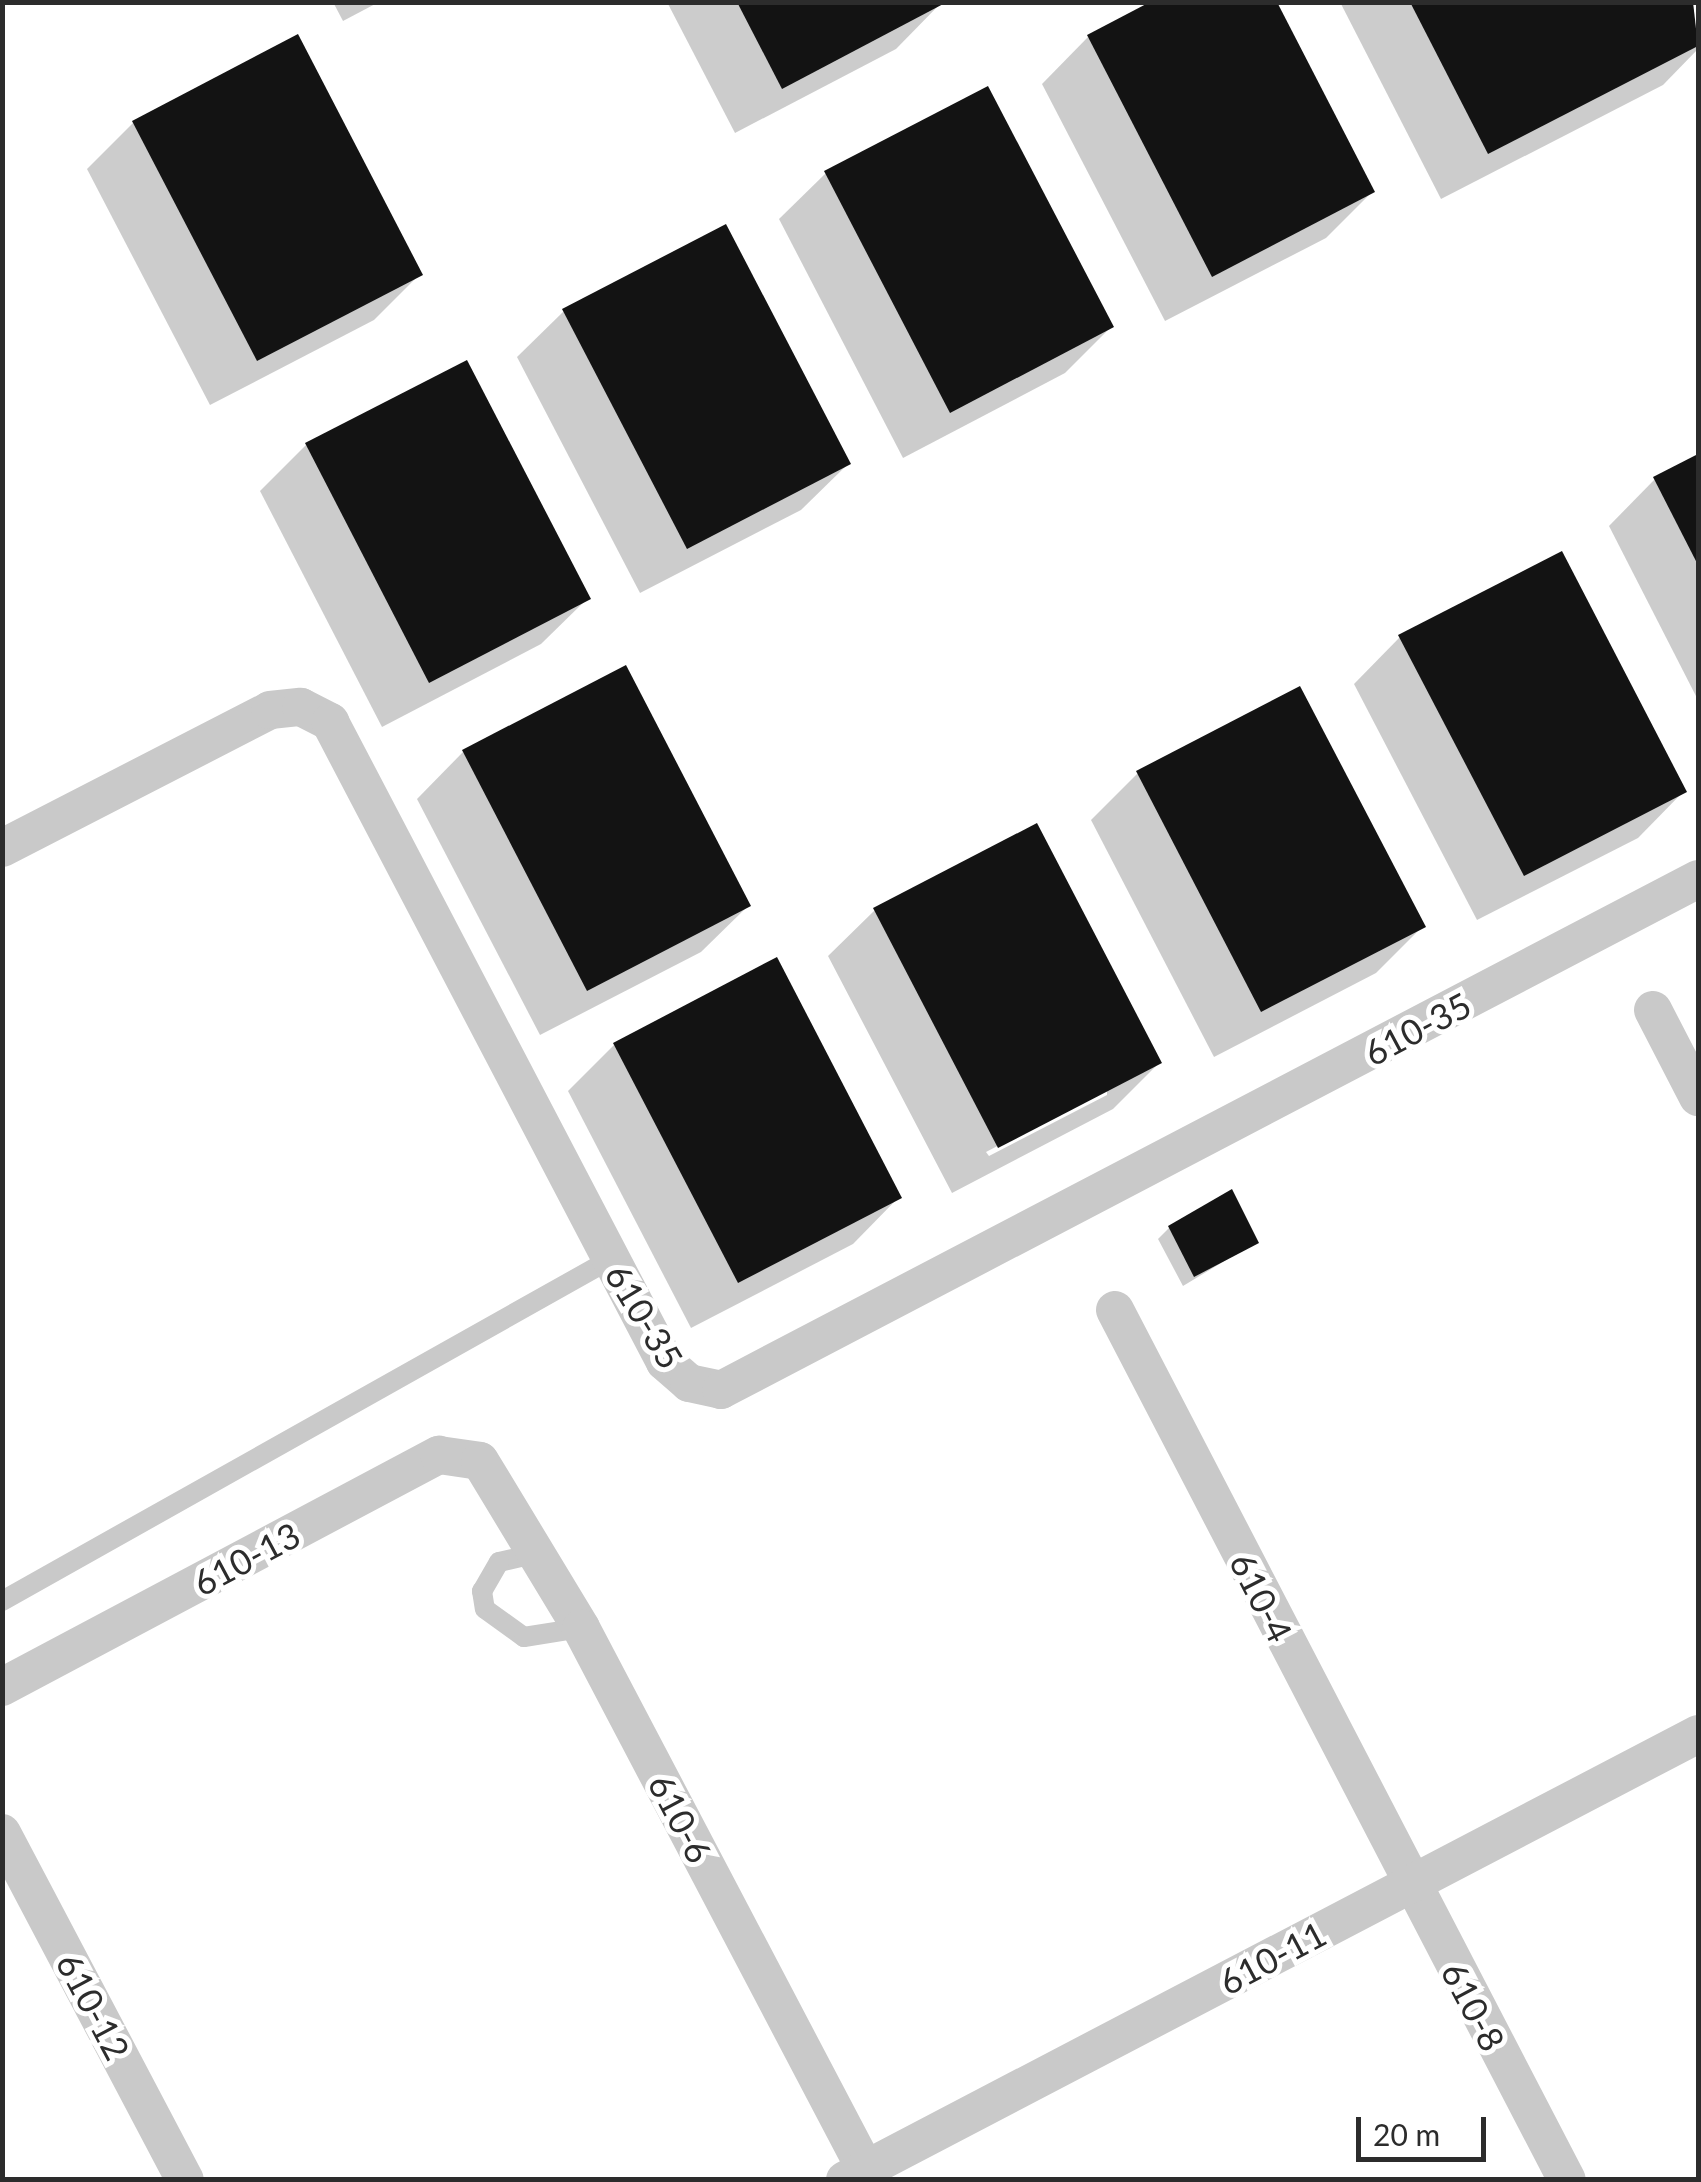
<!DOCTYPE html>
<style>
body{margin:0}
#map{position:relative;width:1701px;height:2182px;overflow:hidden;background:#fff;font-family:Lato,sans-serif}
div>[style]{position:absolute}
.shadow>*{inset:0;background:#0003}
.building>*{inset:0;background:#131313}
.service>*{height:20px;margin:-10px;padding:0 10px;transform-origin:10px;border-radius:10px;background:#c9c9c9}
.minor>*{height:38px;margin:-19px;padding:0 19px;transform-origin:19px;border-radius:19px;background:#c9c9c9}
span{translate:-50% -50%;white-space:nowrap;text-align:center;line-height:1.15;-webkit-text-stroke:10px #fff;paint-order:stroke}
.street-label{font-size:35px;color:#2c2c2c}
.frame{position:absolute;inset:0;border:5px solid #2c2c2c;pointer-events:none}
.scale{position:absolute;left:1356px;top:2117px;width:130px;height:45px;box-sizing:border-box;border:5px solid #2c2c2c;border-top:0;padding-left:12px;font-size:30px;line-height:35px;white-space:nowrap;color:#2c2c2c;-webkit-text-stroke:8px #fff;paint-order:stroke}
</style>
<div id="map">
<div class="shadow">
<i style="clip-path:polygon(333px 2px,379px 2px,343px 21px)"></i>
<i style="clip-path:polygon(667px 2px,942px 2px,896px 49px,735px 133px)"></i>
<i style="clip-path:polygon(1340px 2px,1690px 2px,1698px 49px,1663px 85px,1441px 199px)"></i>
<i style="clip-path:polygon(1088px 37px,1372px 192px,1326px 238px,1165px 321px,1042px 84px)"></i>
<i style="clip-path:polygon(133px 123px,420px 274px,374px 320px,210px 405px,87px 169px)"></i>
<i style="clip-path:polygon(826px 173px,1111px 327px,1065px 373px,903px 458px,779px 219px)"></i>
<i style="clip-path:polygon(564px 311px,848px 464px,801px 510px,640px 593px,517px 357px)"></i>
<i style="clip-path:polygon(306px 445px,588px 598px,541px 644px,382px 727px,260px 491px)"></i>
<i style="clip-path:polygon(1698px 457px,1698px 700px,1609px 526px,1655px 479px)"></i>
<i style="clip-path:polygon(1400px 637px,1684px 791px,1638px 838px,1477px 920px,1354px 684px)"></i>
<i style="clip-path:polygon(463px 752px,748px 906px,701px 952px,540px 1035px,417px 799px)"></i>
<i style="clip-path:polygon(1138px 773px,1423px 926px,1376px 973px,1214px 1057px,1091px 820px)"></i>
<i style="clip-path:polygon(evenodd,875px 910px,1159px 1063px,1113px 1109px,952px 1193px,828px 956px,875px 910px,1107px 1089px,1107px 1095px,989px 1156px,986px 1152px,1107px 1089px)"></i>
<i style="clip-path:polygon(614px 1045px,899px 1197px,853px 1244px,691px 1328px,568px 1091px)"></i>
<i style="clip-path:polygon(1169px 1228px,1256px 1242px,1183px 1286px,1158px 1239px)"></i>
</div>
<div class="building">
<i style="clip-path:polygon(737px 2px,947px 2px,782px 89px)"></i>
<i style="clip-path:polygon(1150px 2px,1277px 2px,1375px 192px,1212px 277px,1087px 35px)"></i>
<i style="clip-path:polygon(1410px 2px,1693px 2px,1698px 46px,1488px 154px)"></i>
<i style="clip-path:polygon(298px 34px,423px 275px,257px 361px,132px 121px)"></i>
<i style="clip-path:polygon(988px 86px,1114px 327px,950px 413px,824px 171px)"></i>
<i style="clip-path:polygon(726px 224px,851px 464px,687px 549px,562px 309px)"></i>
<i style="clip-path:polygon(467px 360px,591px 599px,429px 683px,305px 443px)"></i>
<i style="clip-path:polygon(1698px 454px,1698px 565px,1653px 477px)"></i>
<i style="clip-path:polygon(1562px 551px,1687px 792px,1524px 876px,1398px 635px)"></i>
<i style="clip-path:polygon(626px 665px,751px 906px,587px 991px,462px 750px)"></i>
<i style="clip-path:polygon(1300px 686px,1426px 927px,1261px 1012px,1136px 771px)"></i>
<i style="clip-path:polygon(1037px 823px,1162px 1063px,998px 1148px,873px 908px)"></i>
<i style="clip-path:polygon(777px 957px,902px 1198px,738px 1283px,613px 1043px)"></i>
<i style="clip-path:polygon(1232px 1189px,1259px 1243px,1194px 1277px,1168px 1226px)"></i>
</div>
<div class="service">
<i style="left:538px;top:1553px;width:40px;rotate:167deg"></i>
<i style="left:499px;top:1562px;width:34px;rotate:120deg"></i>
<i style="left:482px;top:1591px;width:18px;rotate:81deg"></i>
<i style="left:485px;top:1609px;width:48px;rotate:35.7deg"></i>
<i style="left:524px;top:1637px;width:58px;rotate:-9deg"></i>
<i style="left:2px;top:1601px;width:698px;rotate:-29.32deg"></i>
</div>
<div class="minor">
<i style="left:2px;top:848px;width:301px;rotate:-27.2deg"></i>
<i style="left:270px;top:710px;width:31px;rotate:-6deg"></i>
<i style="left:301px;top:707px;width:33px;rotate:27deg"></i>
<i style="left:330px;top:722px;width:722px;rotate:62.37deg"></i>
<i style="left:665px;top:1362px;width:32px;rotate:41deg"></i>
<i style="left:689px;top:1383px;width:33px;rotate:12deg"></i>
<i style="left:721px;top:1390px;width:1103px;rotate:-27.61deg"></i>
<i style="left:1653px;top:1010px;width:98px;rotate:62.7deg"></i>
<i style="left:1115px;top:1310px;width:980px;rotate:62.55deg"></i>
<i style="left:2px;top:1687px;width:495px;rotate:-28deg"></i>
<i style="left:439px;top:1455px;width:41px;rotate:8.3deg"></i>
<i style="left:480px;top:1461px;width:195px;rotate:58.8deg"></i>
<i style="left:581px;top:1628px;width:624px;rotate:62.28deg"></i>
<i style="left:2px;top:1833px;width:392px;rotate:62.2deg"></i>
<i style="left:845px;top:2180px;width:963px;rotate:-27.6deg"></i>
</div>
<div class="street-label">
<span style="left:1417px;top:1028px;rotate:-28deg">610-35</span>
<span style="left:645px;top:1316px;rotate:59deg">610-35</span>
<span style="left:246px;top:1558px;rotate:-28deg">610-13</span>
<span style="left:1262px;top:1597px;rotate:63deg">610-4</span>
<span style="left:681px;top:1818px;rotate:62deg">610-6</span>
<span style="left:1272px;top:1957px;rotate:-28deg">610-11</span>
<span style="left:94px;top:2006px;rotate:62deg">610-12</span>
<span style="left:1474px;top:2006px;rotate:62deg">610-8</span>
</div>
<div class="frame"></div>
<div class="scale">20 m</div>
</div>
